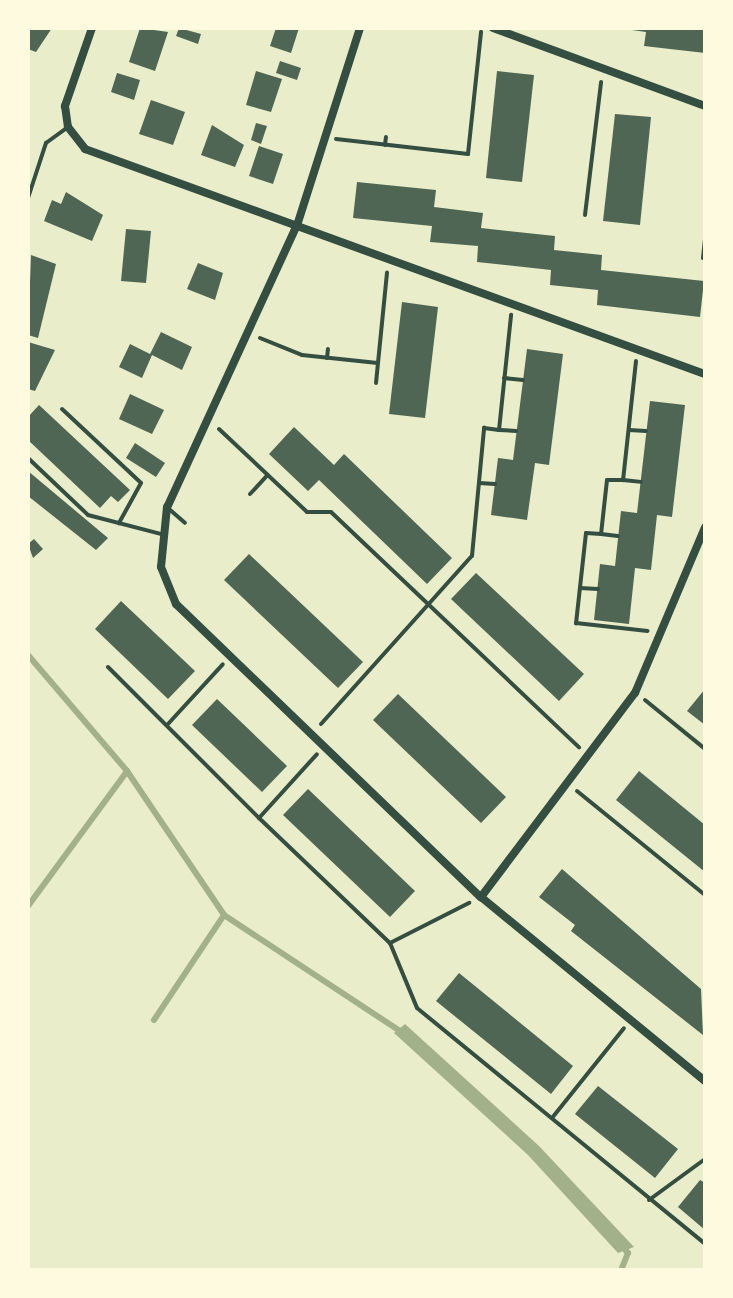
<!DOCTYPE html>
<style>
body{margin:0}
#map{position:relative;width:733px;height:1298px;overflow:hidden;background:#e9edc9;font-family:"Nunito Sans",sans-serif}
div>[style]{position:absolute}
.water>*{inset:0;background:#a3b18a}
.stream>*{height:6px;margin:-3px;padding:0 3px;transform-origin:3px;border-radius:3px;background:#a3b18a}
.building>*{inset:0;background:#4f6655}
.path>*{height:4px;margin:-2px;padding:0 2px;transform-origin:2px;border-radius:2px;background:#344e41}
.service>*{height:4px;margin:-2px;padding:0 2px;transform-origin:2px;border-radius:2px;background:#344e41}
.minor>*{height:8px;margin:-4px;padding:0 4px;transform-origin:4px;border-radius:4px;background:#344e41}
span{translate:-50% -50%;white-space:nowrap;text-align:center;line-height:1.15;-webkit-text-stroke:6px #fefae0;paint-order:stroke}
.frame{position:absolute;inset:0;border:30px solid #fefae0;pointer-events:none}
</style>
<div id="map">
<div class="water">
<i style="clip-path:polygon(405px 1024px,539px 1146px,634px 1247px,618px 1253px,528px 1155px,394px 1033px)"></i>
</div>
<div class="stream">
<i style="left:28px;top:655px;width:153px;rotate:49.5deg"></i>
<i style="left:127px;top:771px;width:174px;rotate:56deg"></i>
<i style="left:224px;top:915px;width:214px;rotate:33.4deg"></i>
<i style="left:28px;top:906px;width:167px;rotate:-53.7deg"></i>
<i style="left:154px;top:1020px;width:126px;rotate:-56.3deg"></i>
<i style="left:620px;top:1244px;width:12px;rotate:48deg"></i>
<i style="left:628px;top:1253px;width:18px;rotate:112deg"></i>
</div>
<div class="building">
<i style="clip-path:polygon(28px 28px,52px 28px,36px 52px,28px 49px)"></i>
<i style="clip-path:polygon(140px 28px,168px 32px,155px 71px,129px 62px)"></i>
<i style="clip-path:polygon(179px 28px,201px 34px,198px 44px,176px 36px)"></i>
<i style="clip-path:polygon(276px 28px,299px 28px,291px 53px,270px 46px)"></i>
<i style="clip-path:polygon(705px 28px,705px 53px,644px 46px,646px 32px,632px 30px)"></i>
<i style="clip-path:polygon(280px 61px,301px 68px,297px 80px,276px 73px)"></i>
<i style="clip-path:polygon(256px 71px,282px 79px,271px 112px,246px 105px)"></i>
<i style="clip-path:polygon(497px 71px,534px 75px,522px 182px,486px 178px)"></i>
<i style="clip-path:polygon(117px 73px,140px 80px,134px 100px,111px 92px)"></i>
<i style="clip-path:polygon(151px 100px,185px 112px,173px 145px,139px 134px)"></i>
<i style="clip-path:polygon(615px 114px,651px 117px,640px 225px,603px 221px)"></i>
<i style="clip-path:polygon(256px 123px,267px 126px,261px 144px,251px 140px)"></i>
<i style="clip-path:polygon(212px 125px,244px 145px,235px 167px,201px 155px)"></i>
<i style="clip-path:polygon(259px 146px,283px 154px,273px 184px,249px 176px)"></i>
<i style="clip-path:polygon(357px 182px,436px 190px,434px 207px,483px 213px,481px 228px,555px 236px,554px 250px,602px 255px,601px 270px,704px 281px,700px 317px,597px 305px,598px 290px,550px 285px,551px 270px,477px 262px,478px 246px,430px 242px,432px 226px,353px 218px)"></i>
<i style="clip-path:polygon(66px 192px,103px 215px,92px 241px,44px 221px,52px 200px,61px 204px)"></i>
<i style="clip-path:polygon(126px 229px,151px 231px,146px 283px,121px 281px)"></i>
<i style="clip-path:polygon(31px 255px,56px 264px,38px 338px,28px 335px)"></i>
<i style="clip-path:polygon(198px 263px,223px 273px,215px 300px,187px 289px)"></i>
<i style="clip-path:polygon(402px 302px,438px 307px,425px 418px,389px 414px)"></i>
<i style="clip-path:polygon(161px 332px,192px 347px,182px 370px,152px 355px,142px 378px,119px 367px,130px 344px,150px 354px)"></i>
<i style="clip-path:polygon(28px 342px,55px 350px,35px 391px,28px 389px)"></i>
<i style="clip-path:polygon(527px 349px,563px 354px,549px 465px,535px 463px,527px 520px,491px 515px,498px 458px,513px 460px)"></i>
<i style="clip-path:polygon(130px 394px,164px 410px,152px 434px,119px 419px)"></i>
<i style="clip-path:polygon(650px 401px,685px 405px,672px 517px,657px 515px,651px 570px,635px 568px,629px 624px,594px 620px,600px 564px,615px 566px,621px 511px,637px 513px)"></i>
<i style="clip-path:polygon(39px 405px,130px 490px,118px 502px,111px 496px,100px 508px,28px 440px,28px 417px)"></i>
<i style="clip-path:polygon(294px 427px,334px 465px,344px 454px,452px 558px,427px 584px,319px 480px,308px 491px,269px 454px)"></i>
<i style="clip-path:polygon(135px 443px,165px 463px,156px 477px,126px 458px)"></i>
<i style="clip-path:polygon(28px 471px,108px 538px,96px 550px,28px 496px)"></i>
<i style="clip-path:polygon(34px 539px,43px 549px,33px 558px,28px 544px)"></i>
<i style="clip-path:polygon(249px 554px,363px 662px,338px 688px,224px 580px)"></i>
<i style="clip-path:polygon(476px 573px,584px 674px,559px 701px,451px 599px)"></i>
<i style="clip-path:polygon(121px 601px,195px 671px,168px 699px,95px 629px)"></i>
<i style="clip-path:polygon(705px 689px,705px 725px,687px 711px)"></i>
<i style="clip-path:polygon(398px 694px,506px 797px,481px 823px,373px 720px)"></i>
<i style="clip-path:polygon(217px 699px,287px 766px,262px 792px,192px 725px)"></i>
<i style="clip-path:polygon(639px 771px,705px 825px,705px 872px,616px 800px)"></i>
<i style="clip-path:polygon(308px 789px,415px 891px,390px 917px,283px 815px)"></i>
<i style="clip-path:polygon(562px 869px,701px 989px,703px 1035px,571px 931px,575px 925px,539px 897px)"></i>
<i style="clip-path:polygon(459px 973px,573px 1066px,551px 1094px,436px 1001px)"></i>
<i style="clip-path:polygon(598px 1086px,678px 1149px,655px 1178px,575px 1114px)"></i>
<i style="clip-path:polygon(700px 1180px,705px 1183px,705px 1230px,678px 1207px)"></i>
</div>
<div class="path">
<i style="left:336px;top:139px;width:133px;rotate:6.5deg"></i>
<i style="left:468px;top:154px;width:123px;rotate:-83.9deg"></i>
<i style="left:385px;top:145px;width:8px;rotate:-83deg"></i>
<i style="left:585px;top:215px;width:134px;rotate:-83.1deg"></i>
<i style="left:703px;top:258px;width:18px;rotate:-84deg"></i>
<i style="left:260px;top:338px;width:45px;rotate:22deg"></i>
<i style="left:302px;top:355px;width:76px;rotate:6deg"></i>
<i style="left:327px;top:358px;width:9px;rotate:-84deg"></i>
<i style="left:636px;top:361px;width:120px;rotate:96.2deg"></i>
<i style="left:623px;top:480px;width:16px;rotate:180deg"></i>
<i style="left:607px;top:480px;width:54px;rotate:96.3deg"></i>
<i style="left:601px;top:534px;width:15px;rotate:-176deg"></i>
<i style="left:586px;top:533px;width:91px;rotate:96.3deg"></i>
<i style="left:576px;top:623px;width:72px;rotate:6.3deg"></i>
<i style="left:504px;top:378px;width:19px;rotate:6deg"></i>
<i style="left:376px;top:383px;width:111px;rotate:-84.3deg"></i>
<i style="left:219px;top:429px;width:121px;rotate:43.3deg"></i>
<i style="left:307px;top:512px;width:24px"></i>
<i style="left:331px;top:512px;width:342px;rotate:43.5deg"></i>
<i style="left:499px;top:430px;width:17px;rotate:3deg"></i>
<i style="left:629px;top:430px;width:17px;rotate:3deg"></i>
<i style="left:623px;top:480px;width:18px;rotate:6deg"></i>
<i style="left:479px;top:483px;width:16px;rotate:4deg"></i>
<i style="left:250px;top:494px;width:26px;rotate:-47deg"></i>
<i style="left:601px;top:534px;width:17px;rotate:7deg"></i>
<i style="left:580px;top:588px;width:18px;rotate:3deg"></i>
<i style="left:108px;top:667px;width:214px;rotate:45deg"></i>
<i style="left:259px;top:818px;width:86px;rotate:-47.8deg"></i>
<i style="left:645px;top:700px;width:77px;rotate:39.2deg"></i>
<i style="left:168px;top:724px;width:81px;rotate:-47.5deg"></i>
<i style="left:321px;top:724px;width:226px;rotate:-48.1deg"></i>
<i style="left:472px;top:556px;width:129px;rotate:-84.6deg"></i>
<i style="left:484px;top:428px;width:15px;rotate:8deg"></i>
<i style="left:499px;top:430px;width:116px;rotate:-84deg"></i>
<i style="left:577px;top:791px;width:165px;rotate:39.1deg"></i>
<i style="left:259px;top:818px;width:181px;rotate:43.7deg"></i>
<i style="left:390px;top:943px;width:89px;rotate:-26.9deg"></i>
<i style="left:390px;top:943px;width:70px;rotate:67.4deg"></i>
<i style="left:417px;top:1008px;width:372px;rotate:39.3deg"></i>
<i style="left:552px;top:1118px;width:115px;rotate:-51.3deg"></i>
<i style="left:649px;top:1200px;width:69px;rotate:-36.2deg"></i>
</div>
<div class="service">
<i style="left:28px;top:198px;width:58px;rotate:-71.9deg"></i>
<i style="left:46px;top:143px;width:27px;rotate:-36deg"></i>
<i style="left:62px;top:409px;width:108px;rotate:43.1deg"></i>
<i style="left:141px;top:483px;width:46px;rotate:118.8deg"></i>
<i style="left:28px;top:458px;width:83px;rotate:43.5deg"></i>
<i style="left:88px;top:515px;width:75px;rotate:14.6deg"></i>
<i style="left:169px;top:509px;width:21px;rotate:41deg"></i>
</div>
<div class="minor">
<i style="left:92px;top:28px;width:83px;rotate:109.1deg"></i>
<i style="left:65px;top:106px;width:21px;rotate:82deg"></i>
<i style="left:68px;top:127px;width:28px;rotate:52deg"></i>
<i style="left:85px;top:149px;width:660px;rotate:19.95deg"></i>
<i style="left:360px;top:28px;width:207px;rotate:107.7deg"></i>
<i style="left:297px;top:225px;width:311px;rotate:114.7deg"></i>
<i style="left:167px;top:507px;width:60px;rotate:95.7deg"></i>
<i style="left:161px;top:567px;width:40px;rotate:68deg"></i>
<i style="left:176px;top:604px;width:423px;rotate:43.9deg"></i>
<i style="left:481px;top:897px;width:290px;rotate:39.4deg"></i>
<i style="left:493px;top:28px;width:226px;rotate:20.2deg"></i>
<i style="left:481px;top:897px;width:256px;rotate:-53deg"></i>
<i style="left:635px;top:693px;width:180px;rotate:-67.1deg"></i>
</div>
<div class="frame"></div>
</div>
